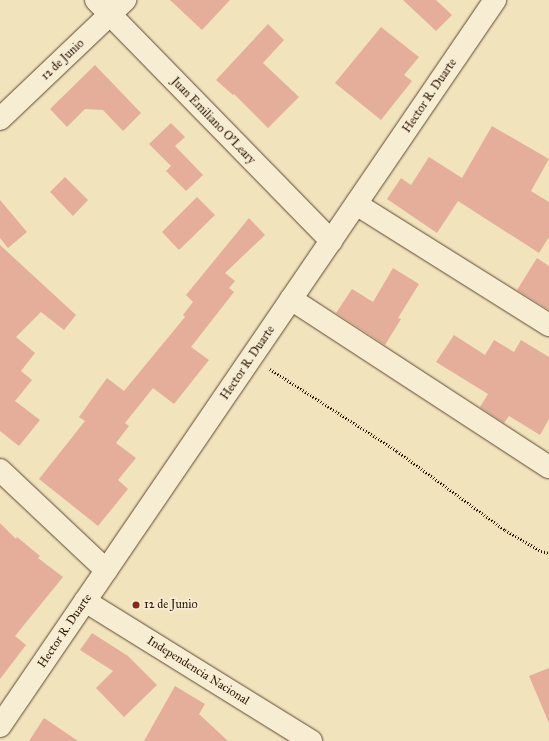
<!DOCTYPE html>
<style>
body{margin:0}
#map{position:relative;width:549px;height:741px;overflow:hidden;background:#f1e3bc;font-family:"IM FELL Great Primer",serif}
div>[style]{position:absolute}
.building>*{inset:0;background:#e4ae9a}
.path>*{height:2.5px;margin-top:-1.25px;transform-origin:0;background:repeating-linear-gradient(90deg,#2c1303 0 1px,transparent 0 3px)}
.roads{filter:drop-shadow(0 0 1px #5d4731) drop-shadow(0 0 1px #5d4731)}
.minor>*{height:22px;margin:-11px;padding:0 11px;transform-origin:11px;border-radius:11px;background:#f6edd3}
.dots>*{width:11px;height:11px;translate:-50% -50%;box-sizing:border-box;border:2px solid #f6edd3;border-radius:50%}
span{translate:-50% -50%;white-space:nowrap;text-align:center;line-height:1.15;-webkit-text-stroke:3.5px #f6edd3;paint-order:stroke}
.street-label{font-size:12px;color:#2c1303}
.poi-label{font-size:12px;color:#2c1303}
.left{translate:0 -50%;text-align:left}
</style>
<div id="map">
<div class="building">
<i style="clip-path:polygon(170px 0,230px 0,202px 30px)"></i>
<i style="clip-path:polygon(403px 0,436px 0,452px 15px,436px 31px)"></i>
<i style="clip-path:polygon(268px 24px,284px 40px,263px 63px,299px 97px,268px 128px,234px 94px,233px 95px,216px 80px)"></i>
<i style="clip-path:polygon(381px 27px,419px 57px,404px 75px,412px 81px,381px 120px,335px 83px)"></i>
<i style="clip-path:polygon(95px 65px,141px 113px,123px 131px,103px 110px,85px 109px,67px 127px,50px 109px)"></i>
<i style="clip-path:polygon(171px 123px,185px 137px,175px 146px,203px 175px,186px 191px,166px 171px,171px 166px,149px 144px)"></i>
<i style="clip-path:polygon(492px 126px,549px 159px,531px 191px,549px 202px,549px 237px,539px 253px,458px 201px,437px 233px,387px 199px,401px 178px,411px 185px,429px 157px,462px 178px)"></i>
<i style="clip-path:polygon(65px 177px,88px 200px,73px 216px,50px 192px)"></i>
<i style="clip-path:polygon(197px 197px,215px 215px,179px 250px,162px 232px)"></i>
<i style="clip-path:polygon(0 200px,27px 232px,8px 248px,0 238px)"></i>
<i style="clip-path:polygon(249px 218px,265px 235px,225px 273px,235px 281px,229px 288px,234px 292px,191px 347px,209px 360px,174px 404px,153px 388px,125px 423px,129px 426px,116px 443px,136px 458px,118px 480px,128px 489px,98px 526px,39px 479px,85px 421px,79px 417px,107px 378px,124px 391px,185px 317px,183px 315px,193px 302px,186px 295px)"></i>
<i style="clip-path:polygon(0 245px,76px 315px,64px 330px,41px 312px,16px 337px,35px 353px,21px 371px,32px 380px,15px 401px,40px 420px,19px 446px,0 431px)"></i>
<i style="clip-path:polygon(537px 258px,549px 266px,549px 310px,517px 290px)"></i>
<i style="clip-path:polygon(393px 268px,419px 284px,398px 318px,401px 319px,385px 345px,336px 313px,352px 289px,373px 302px)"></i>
<i style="clip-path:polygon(454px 335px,485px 355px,494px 340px,514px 352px,521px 340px,549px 357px,549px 419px,540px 435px,509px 416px,504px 423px,480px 407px,488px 394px,436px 362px)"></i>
<i style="clip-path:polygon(0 523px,16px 539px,17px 537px,40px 556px,38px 558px,63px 577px,15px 636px,26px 645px,0 679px)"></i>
<i style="clip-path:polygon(92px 633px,128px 656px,157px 685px,124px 717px,96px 688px,113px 671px,80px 650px)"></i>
<i style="clip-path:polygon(549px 668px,549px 723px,529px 676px)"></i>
<i style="clip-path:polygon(175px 686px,205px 704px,199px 714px,228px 741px,144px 741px)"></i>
<i style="clip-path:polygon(44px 718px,78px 741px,29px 741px)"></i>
</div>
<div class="path">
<i style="left:270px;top:369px;width:151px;rotate:32.8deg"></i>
<i style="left:397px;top:451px;width:134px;rotate:36.2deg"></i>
<i style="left:505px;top:530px;width:42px;rotate:30.3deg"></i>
<i style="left:541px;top:551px;width:8px;rotate:14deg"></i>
</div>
<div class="roads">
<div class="minor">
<i style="left:96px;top:0;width:337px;rotate:45.7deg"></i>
<i style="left:0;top:119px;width:173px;rotate:-43.6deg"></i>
<i style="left:356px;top:204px;width:228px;rotate:32.1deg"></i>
<i style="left:291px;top:299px;width:308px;rotate:33.1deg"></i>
<i style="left:0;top:470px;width:146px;rotate:43.3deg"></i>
<i style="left:85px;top:601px;width:266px;rotate:31.8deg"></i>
<i style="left:0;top:726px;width:879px;rotate:-55.71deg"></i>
</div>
</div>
<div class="dots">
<i style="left:136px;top:605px;background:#8f2418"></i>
</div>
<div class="street-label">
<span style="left:63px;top:60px;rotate:-43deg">12 de Junio</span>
<span style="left:430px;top:96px;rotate:-56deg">Hector R. Duarte</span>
<span style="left:213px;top:121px;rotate:46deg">Juan Emiliano O'Leary</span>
<span style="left:248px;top:363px;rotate:-56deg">Hector R. Duarte</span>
<span style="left:65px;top:631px;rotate:-56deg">Hector R. Duarte</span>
<span style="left:198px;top:671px;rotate:32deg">Independencia Nacional</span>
</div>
<div class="poi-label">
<span class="left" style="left:144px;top:605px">12 de Junio</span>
</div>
</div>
